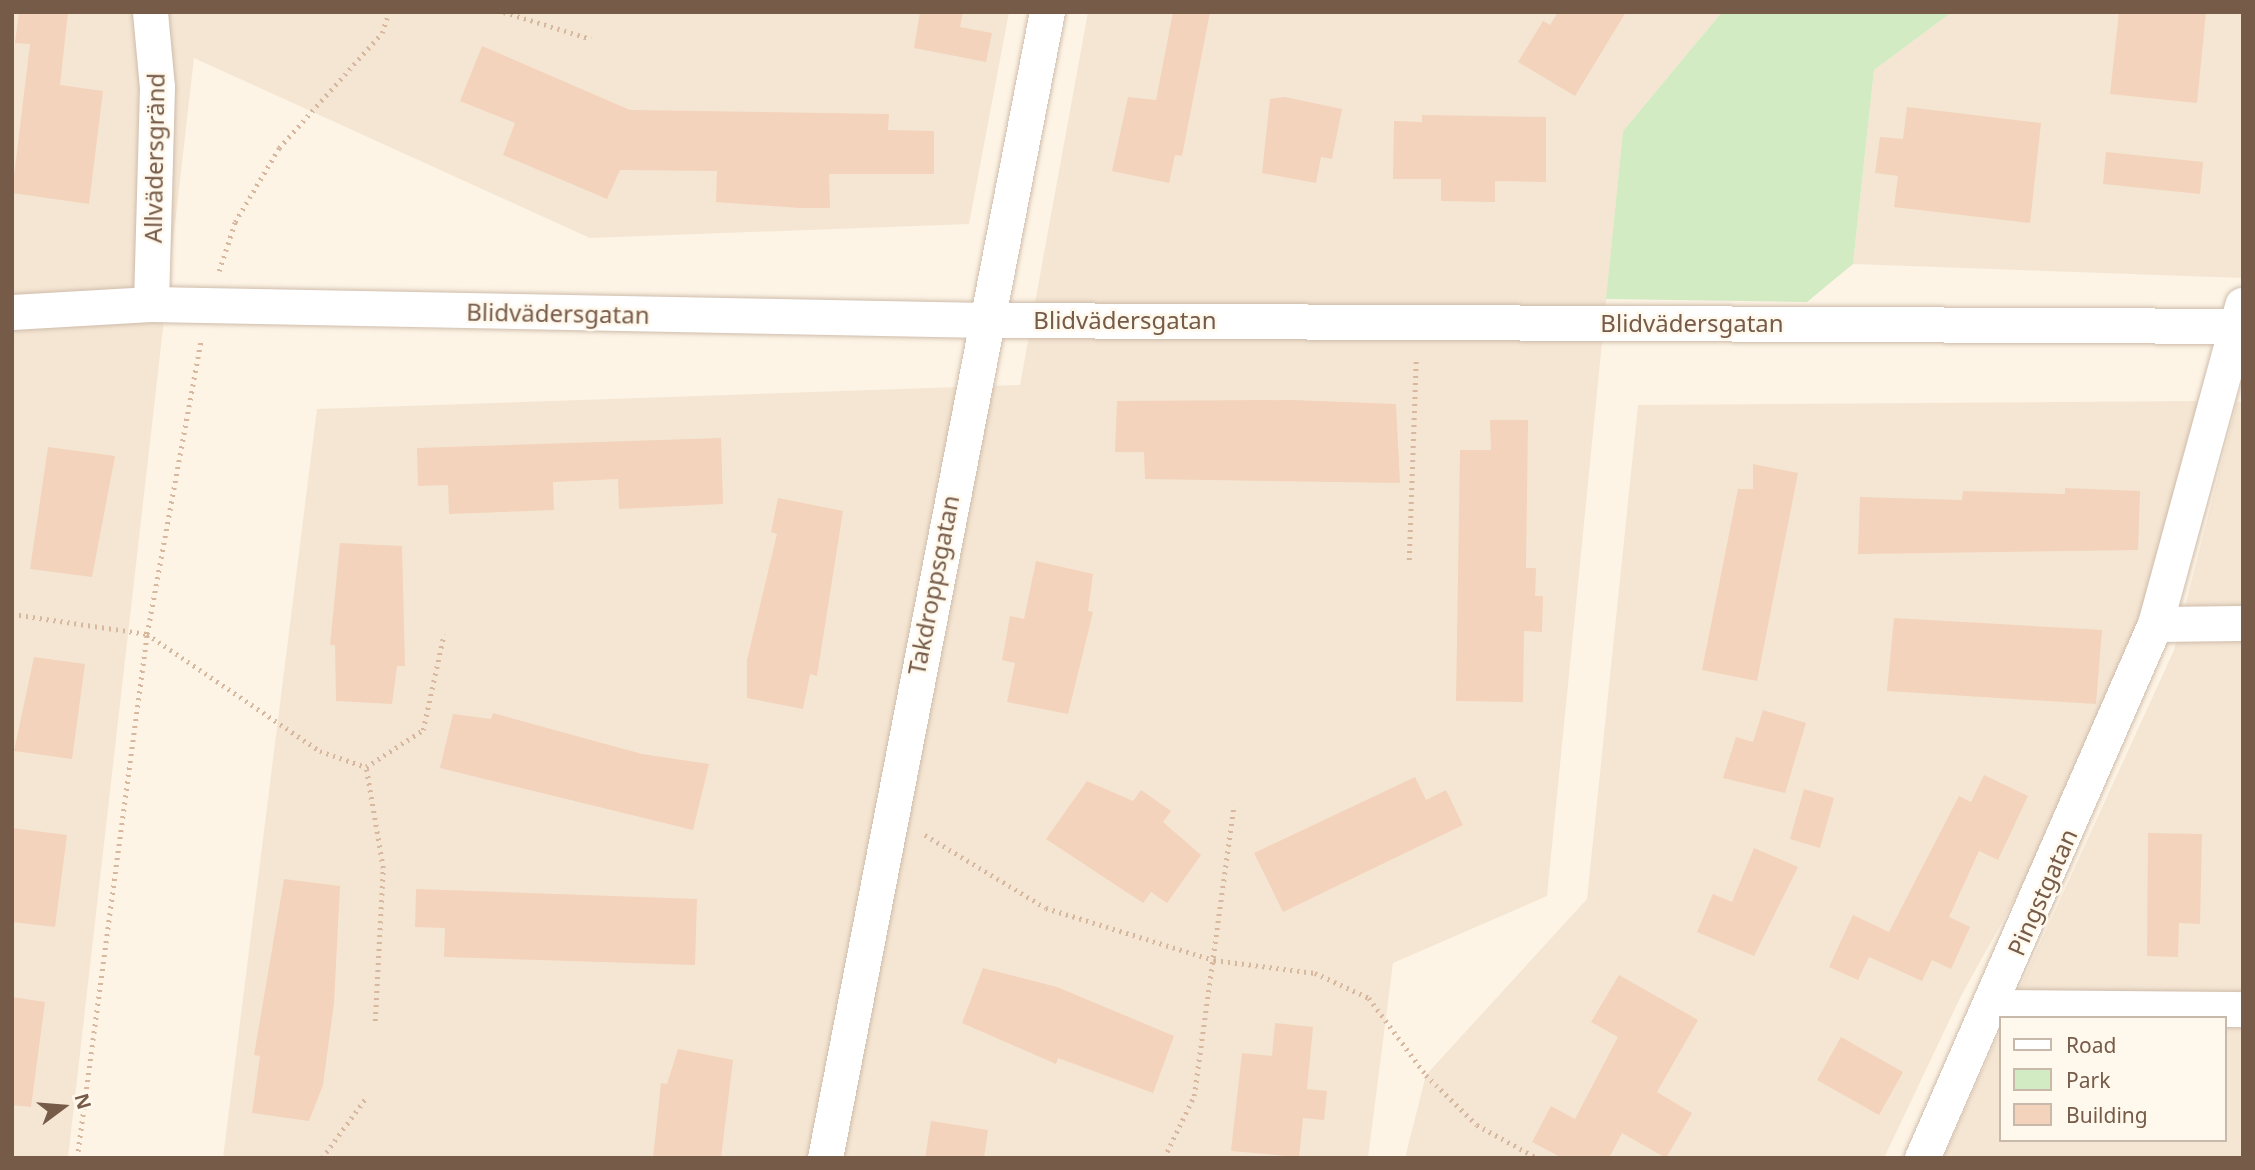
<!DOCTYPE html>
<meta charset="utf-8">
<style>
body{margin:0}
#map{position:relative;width:2255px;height:1170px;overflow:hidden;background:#fdf4e5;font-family:"Noto Sans",sans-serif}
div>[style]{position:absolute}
.residential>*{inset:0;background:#f5e6d3}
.green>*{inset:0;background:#d2ebc3}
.building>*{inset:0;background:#f3d3bc}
.path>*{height:4.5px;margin-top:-2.25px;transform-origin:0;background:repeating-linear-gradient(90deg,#d8b79f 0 2px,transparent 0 7px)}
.roads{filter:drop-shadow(0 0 2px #cfbcab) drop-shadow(0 0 2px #cfbcab)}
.street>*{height:35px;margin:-17.5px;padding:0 17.5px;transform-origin:17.5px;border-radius:17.5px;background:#fff}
span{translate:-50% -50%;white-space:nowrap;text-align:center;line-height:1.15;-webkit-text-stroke:5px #fff8ec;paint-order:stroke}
.street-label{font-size:24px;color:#765b49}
.frame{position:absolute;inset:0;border:14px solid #765b49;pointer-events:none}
.legend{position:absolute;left:1999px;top:1016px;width:228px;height:126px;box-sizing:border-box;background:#fff8ec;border:2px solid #c8b9ab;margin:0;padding:9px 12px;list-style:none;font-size:21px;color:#765b49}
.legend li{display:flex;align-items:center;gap:14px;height:35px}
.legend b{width:35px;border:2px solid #c8b9ab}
.north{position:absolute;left:28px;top:1072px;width:70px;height:70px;-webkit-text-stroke:5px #fff8ec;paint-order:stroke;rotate:74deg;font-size:19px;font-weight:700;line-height:28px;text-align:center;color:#765b49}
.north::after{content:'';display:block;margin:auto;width:24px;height:32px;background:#765b49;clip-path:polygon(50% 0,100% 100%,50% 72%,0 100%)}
</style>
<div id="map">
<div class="residential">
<i style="clip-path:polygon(12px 12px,1009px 12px,969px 224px,590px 238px,194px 58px,68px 1158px,12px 1158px)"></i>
<i style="clip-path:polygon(1088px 12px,1722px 12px,1623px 131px,1547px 896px,1393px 963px,1368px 1158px,223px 1158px,317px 409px,1020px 385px)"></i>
<i style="clip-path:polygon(1952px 12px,2243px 12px,2243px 278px,1853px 264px,1874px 70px)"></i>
<i style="clip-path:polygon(2198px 401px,2146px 623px,2062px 814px,1961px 996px,1884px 1158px,1405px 1158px,1426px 1075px,1587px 899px,1638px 405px)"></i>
<i style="clip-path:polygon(2237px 402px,2243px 402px,2243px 1158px,1943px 1158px,2001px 1029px,2001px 1140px,2225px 1140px,2225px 1018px,2006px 1018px,2174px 650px)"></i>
</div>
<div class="green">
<i style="clip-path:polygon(1722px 12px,1952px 12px,1874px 70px,1853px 264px,1807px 302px,1606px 299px,1623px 131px)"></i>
</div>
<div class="building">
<i style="clip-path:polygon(19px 12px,68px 12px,60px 85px,103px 91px,89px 204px,12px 193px,30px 44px,15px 43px)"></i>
<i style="clip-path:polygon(920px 12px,963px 12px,960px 27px,992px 33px,986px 62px,914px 48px)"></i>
<i style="clip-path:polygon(1173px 12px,1210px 12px,1182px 156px,1175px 155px,1169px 183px,1112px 171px,1128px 97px,1156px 100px)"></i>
<i style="clip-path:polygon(1558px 12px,1626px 12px,1575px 96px,1518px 62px,1543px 21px,1550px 25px)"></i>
<i style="clip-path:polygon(2119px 12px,2206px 12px,2197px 103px,2110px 94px)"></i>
<i style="clip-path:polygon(482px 46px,630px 110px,889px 114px,888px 130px,934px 131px,934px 174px,829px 174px,830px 208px,800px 208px,716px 202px,717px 171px,620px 170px,607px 199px,503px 155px,515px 123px,460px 101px)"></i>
<i style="clip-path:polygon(1285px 97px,1342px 109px,1332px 159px,1321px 157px,1316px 183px,1262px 173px,1270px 99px)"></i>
<i style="clip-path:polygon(1907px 107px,2041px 123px,2030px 223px,1894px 207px,1898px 176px,1875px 173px,1880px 137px,1903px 139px)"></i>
<i style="clip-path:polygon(1422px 115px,1546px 117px,1546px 182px,1495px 181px,1495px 202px,1441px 201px,1441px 179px,1393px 179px,1394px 121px,1422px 122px)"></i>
<i style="clip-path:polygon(2106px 152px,2203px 162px,2200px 194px,2103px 184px)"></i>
<i style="clip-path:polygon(1292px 400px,1396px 404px,1400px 483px,1145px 479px,1144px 452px,1115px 452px,1117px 401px)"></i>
<i style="clip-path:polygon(1490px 420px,1528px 420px,1526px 568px,1536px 568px,1535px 596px,1543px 596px,1542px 632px,1524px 631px,1523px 702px,1456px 701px,1460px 450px,1491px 450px)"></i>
<i style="clip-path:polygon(721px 438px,723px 504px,619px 509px,618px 479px,553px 482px,554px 510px,449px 514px,448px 485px,418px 486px,417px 448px)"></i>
<i style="clip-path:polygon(48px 447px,115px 456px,92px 577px,30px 569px)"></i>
<i style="clip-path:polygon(1753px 464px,1798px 473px,1757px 681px,1702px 670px,1738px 489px,1753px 489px)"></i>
<i style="clip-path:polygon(2065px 488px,2140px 491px,2138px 550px,1858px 554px,1860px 497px,1962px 500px,1963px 491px,2065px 494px)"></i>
<i style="clip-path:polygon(778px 498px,843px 511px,817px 676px,810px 674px,803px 709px,747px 698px,747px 660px,777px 534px,771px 532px)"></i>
<i style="clip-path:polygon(340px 543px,402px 546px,405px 666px,397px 666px,392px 704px,336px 701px,335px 645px,330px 645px)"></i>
<i style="clip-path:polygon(1036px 561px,1093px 574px,1088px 611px,1093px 612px,1068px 714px,1007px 702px,1015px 663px,1002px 660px,1010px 616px,1024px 619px)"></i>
<i style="clip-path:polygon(1894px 618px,2102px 630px,2096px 704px,1887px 691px)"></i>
<i style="clip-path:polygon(34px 657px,85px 664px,72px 759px,14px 751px)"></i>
<i style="clip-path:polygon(1763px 710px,1806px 723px,1785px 793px,1723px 778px,1736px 737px,1753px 742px)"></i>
<i style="clip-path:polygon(493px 713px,642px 754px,709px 764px,693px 830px,440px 768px,453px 714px,491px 719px)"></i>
<i style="clip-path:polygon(1984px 775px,2028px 796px,1998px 860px,1979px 851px,1949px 917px,1970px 927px,1951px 969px,1932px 960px,1922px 981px,1869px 957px,1858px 980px,1829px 967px,1853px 915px,1889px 932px,1959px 796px,1971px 802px)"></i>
<i style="clip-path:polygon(1415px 777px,1426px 800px,1446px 790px,1463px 825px,1283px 912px,1254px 853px)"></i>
<i style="clip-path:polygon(1087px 781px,1133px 801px,1141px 790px,1171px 811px,1163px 822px,1201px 855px,1167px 903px,1151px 892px,1143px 903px,1046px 839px)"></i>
<i style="clip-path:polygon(1804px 789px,1834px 798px,1820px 848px,1790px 839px)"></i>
<i style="clip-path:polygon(12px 828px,67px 835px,55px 927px,12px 922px)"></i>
<i style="clip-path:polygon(2148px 833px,2202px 834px,2200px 924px,2179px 923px,2178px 957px,2147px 956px)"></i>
<i style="clip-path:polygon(1754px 848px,1798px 867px,1754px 956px,1697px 932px,1713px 894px,1732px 902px)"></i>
<i style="clip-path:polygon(284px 879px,340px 886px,334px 1003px,323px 1085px,309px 1121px,252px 1113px,260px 1056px,254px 1055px)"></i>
<i style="clip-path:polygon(416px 889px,697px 899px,695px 965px,444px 957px,445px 928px,415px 927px)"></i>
<i style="clip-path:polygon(983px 968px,1057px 987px,1174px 1036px,1153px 1093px,1058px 1058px,1056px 1064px,962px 1023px)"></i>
<i style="clip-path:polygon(1619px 975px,1698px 1020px,1657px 1092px,1692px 1113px,1666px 1158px,1622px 1133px,1609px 1158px,1562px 1158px,1532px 1142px,1551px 1106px,1575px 1119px,1618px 1037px,1591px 1022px)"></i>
<i style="clip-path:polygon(12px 997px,45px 1002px,31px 1107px,12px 1105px)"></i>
<i style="clip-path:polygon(1275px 1023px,1313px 1027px,1307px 1089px,1327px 1091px,1324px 1120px,1303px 1118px,1299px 1157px,1231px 1151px,1242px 1053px,1272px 1056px)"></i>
<i style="clip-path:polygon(1841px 1037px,1903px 1072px,1879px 1115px,1817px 1080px)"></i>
<i style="clip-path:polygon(678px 1049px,733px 1060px,721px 1158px,653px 1158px,661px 1083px,667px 1084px)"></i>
<i style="clip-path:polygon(931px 1121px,988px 1130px,984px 1158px,925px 1158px)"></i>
</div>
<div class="path">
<i style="left:504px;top:12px;width:91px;rotate:17.2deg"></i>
<i style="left:219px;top:271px;width:52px;rotate:-71.9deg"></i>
<i style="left:235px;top:222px;width:86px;rotate:-59.3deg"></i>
<i style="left:279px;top:148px;width:154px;rotate:-48.2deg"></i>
<i style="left:382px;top:33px;width:22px;rotate:-72deg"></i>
<i style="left:1409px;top:560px;width:202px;rotate:-88deg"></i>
<i style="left:12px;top:614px;width:136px;rotate:8.4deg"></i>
<i style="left:147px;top:634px;width:209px;rotate:34.1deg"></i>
<i style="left:320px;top:751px;width:49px;rotate:19.2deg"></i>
<i style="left:925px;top:835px;width:141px;rotate:31.1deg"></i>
<i style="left:1046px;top:908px;width:176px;rotate:17.2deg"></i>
<i style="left:1214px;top:960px;width:102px;rotate:7.3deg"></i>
<i style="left:1315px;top:973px;width:60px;rotate:24.8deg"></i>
<i style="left:1369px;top:998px;width:96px;rotate:53.5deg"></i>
<i style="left:1426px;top:1075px;width:71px;rotate:44.4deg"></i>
<i style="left:1477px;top:1125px;width:68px;rotate:28.8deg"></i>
<i style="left:375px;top:1021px;width:153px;rotate:-87deg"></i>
<i style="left:383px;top:868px;width:102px;rotate:-99.6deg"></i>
<i style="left:366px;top:767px;width:68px;rotate:-33deg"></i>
<i style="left:423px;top:730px;width:98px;rotate:-77.7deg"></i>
<i style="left:77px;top:1158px;width:529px;rotate:-82.39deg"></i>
<i style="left:147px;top:634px;width:298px;rotate:-79.6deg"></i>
<i style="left:322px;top:1158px;width:73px;rotate:-53.9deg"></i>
<i style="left:1164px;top:1158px;width:69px;rotate:-64.2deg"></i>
<i style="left:1194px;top:1096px;width:294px;rotate:-82.2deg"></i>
</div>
<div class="roads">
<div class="street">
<i style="left:150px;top:12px;width:75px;rotate:84.7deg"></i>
<i style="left:157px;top:87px;width:217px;rotate:91.6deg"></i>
<i style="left:12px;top:312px;width:139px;rotate:-3.3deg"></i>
<i style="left:151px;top:304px;width:835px;rotate:1.1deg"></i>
<i style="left:986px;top:320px;width:1253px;rotate:0.27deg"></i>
<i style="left:2155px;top:624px;width:88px;rotate:-0.7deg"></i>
<i style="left:1991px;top:1007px;width:252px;rotate:0.5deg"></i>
<i style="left:825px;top:1158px;width:1167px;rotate:-79.04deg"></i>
<i style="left:1922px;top:1158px;width:583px;rotate:-66.43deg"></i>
<i style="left:2155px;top:624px;width:331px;rotate:-74.7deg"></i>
</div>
</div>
<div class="street-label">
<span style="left:154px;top:158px;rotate:-89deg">Allvädersgränd</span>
<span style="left:558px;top:313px;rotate:1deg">Blidvädersgatan</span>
<span style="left:1125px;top:320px">Blidvädersgatan</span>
<span style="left:1692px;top:323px">Blidvädersgatan</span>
<span style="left:933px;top:585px;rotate:-79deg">Takdroppsgatan</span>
<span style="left:2042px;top:892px;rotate:-66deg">Pingstgatan</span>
</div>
<div class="frame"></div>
<ul class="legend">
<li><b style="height:9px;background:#fff"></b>Road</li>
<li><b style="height:19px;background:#d2ebc3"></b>Park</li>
<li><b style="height:19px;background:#f3d3bc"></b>Building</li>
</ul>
<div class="north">N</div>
</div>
